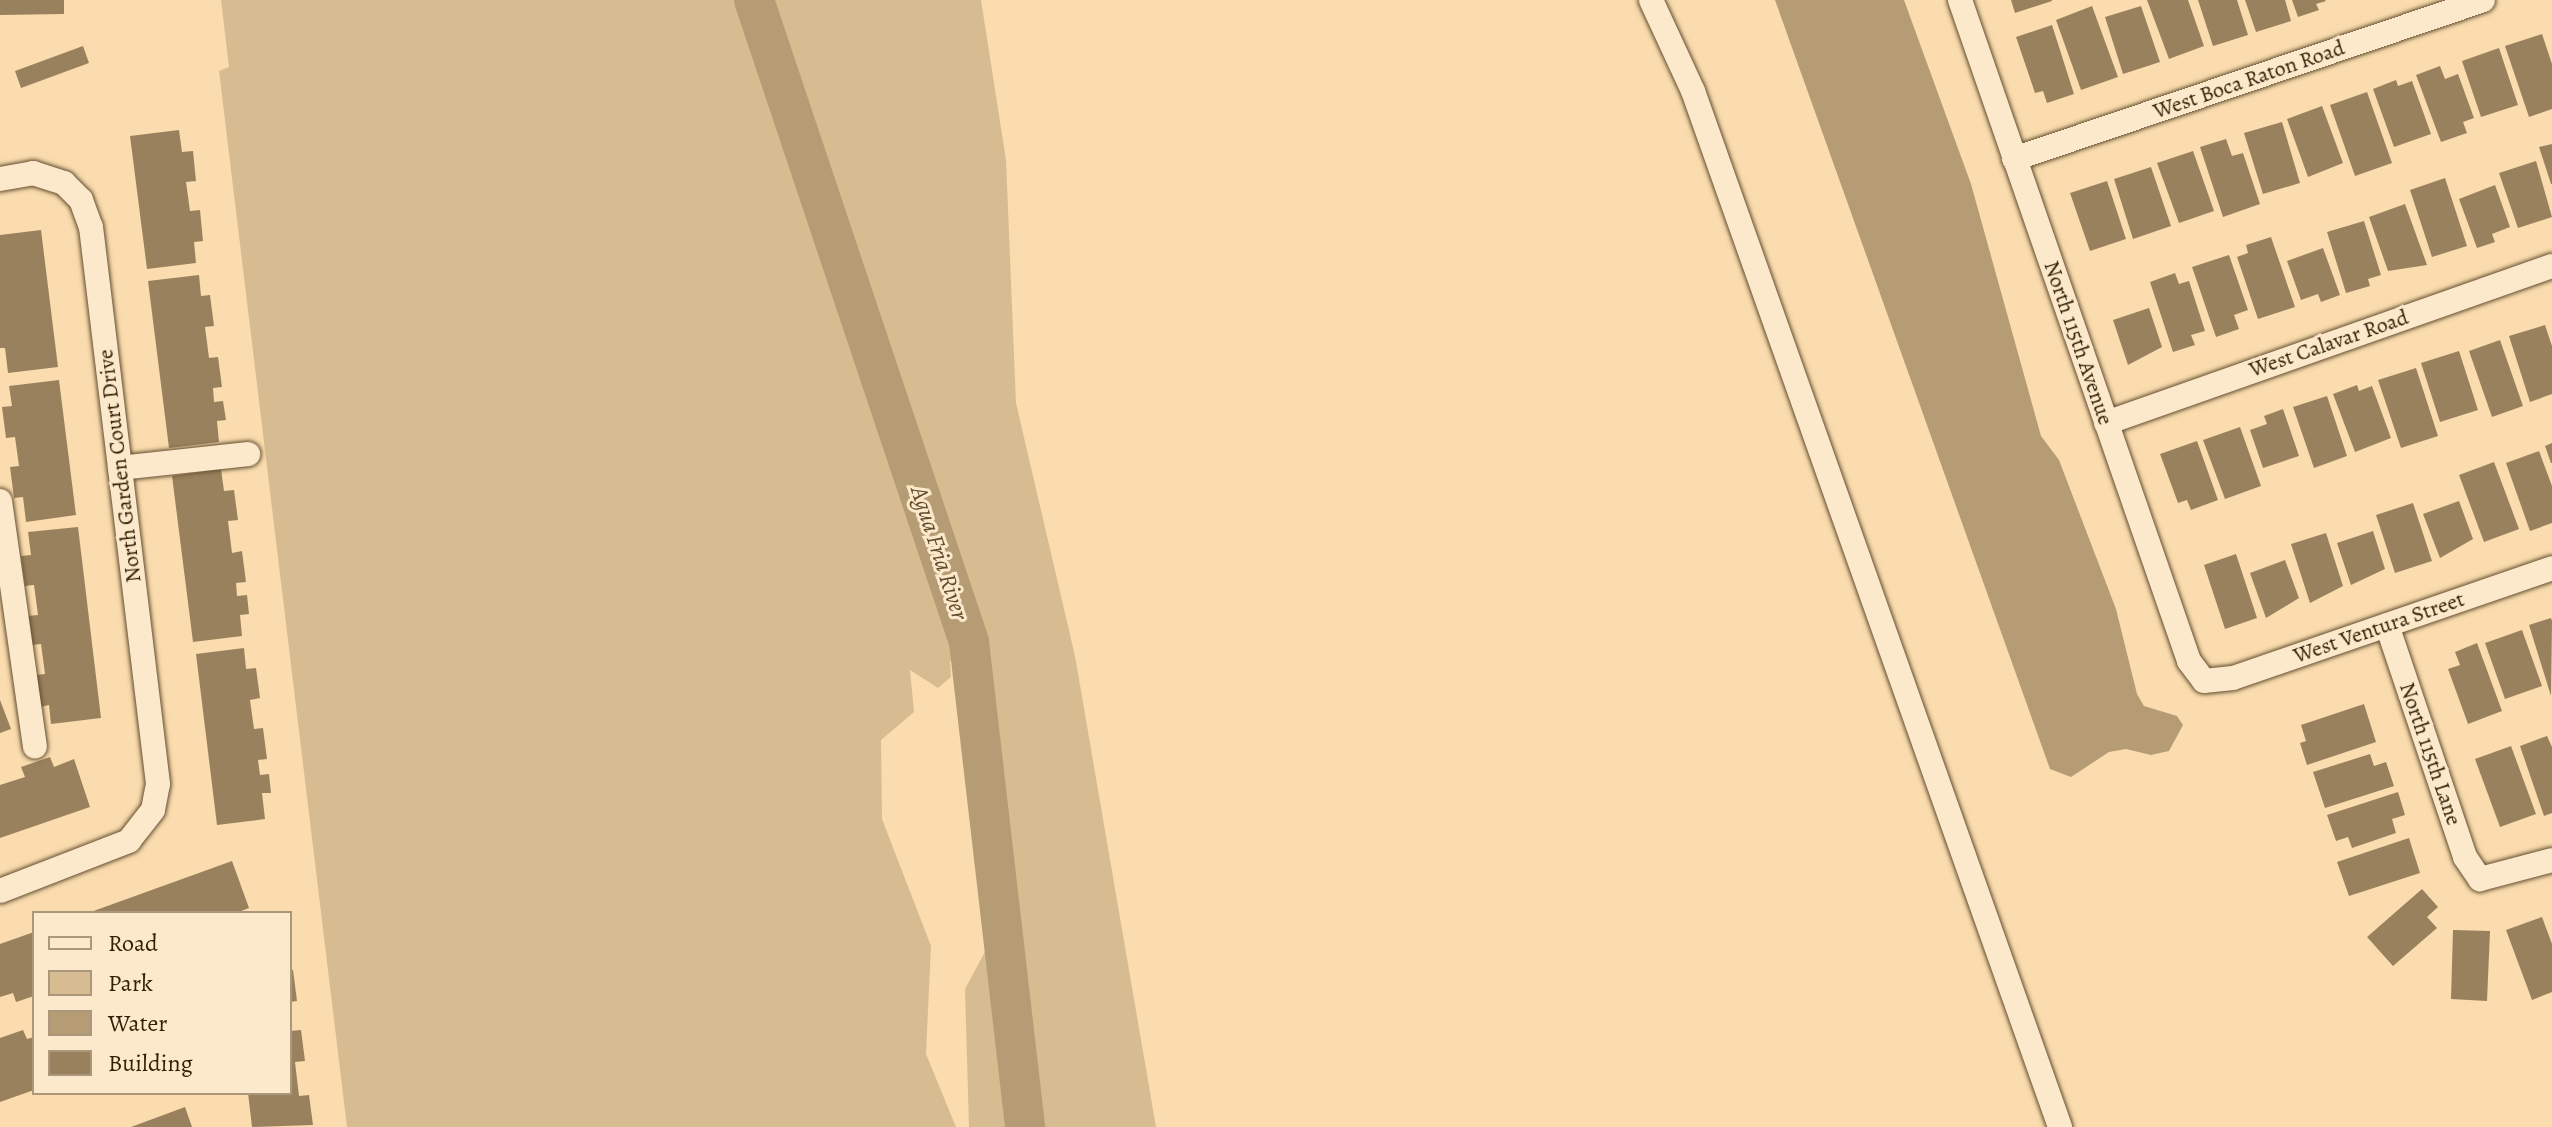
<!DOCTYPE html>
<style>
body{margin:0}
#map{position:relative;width:2552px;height:1127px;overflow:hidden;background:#fadcae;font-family:Alegreya,serif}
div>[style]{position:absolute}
.green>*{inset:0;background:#d8bc91}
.water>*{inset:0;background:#b69c75}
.river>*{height:40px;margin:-20px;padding:0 20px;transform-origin:20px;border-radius:20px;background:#b69c75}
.building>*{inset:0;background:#9a815d}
.roads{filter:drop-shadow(0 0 2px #634e30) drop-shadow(0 0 2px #634e30)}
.minor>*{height:24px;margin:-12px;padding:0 12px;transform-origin:12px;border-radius:12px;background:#fce8ca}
span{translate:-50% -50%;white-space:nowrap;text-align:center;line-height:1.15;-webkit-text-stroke:6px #fce8ca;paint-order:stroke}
.street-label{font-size:22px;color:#311f06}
.water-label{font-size:24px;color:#604b2d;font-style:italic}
.legend{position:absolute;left:32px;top:911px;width:260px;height:184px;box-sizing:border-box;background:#fce8ca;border:2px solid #ab987c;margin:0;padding:10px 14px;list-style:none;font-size:24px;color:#311f06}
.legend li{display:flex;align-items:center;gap:16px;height:40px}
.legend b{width:40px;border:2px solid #ab987c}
</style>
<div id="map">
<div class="green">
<i style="clip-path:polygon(221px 0,981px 0,1006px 160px,1016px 403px,1075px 656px,1156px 1127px,969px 1127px,965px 989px,1015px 896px,980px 656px,950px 661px,951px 677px,938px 688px,910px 670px,914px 712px,881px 740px,882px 819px,931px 946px,926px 1054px,956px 1127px,347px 1127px,219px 71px,229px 67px)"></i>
</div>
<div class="water">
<i style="clip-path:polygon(1775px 0,1904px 0,1971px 184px,2041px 436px,2059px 460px,2116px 609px,2137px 694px,2144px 706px,2177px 716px,2183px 725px,2169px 751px,2151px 755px,2126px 749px,2109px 752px,2071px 777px,2050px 769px)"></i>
</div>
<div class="river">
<i style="left:754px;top:0;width:677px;rotate:71.48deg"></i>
<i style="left:969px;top:642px;width:488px;rotate:83.4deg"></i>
</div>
<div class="building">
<i style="clip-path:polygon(0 0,64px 0,64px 14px,0 15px)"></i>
<i style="clip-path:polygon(2011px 0,2052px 0,2052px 1px,2015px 13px)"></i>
<i style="clip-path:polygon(2147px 0,2188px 0,2204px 46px,2169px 59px)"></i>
<i style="clip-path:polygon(2198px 0,2237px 0,2248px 35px,2213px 46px)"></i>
<i style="clip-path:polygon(2245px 0,2285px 0,2291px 21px,2256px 32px)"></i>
<i style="clip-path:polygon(2292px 0,2325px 0,2326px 1px,2316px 4px,2319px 10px,2298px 17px)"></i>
<i style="clip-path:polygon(2092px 6px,2118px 77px,2081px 90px,2056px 20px)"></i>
<i style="clip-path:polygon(2141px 6px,2160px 62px,2123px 74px,2105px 17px)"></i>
<i style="clip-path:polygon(2052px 25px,2074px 94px,2047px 103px,2043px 91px,2035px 93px,2016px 37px)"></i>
<i style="clip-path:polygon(2542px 34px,2552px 64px,2552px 109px,2529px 117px,2505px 46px)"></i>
<i style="clip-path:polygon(83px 46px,89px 63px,21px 88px,15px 71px)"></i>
<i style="clip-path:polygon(2499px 48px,2518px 105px,2481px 117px,2462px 61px)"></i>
<i style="clip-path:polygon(2440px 66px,2445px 79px,2458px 74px,2474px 118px,2463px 122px,2467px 133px,2441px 142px,2416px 75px)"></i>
<i style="clip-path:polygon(2396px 80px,2398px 86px,2412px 81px,2431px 134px,2394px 147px,2373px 89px)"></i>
<i style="clip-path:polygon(2367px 92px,2392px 163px,2355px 176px,2330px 105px)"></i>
<i style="clip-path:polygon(2322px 106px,2343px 163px,2308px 177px,2287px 119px)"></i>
<i style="clip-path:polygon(2282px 122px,2300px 183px,2263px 194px,2244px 133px)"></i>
<i style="clip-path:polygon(179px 130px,182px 152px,193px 151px,196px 181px,186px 182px,190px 211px,200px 210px,203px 241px,194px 242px,196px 263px,147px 269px,130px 136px)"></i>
<i style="clip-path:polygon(2226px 139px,2232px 156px,2243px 153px,2260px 204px,2223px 217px,2200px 147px)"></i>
<i style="clip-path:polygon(2552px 144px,2552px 184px,2551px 184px,2539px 147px)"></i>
<i style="clip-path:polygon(2193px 151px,2214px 211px,2179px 223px,2157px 163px)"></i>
<i style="clip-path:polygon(2536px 161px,2552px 217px,2518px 228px,2499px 173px)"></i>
<i style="clip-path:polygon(2151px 167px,2171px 226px,2133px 239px,2114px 179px)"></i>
<i style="clip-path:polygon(2445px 178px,2467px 246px,2432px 257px,2410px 190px)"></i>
<i style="clip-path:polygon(2107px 181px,2126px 239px,2090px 251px,2070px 193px)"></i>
<i style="clip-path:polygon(2495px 185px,2510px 227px,2492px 234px,2495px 242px,2477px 248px,2459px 199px)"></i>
<i style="clip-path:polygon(2405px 204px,2427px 265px,2388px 271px,2369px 217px)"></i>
<i style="clip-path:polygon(2364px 221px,2381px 275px,2368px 279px,2370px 286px,2346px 293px,2327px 232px)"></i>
<i style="clip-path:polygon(41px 230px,58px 367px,8px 373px,5px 348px,0 348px,0 235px)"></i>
<i style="clip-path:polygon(2271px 237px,2295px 307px,2258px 319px,2237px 257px,2248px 253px,2246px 245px)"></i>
<i style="clip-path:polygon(2323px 248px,2340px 295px,2321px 302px,2318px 294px,2301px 300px,2287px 261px)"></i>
<i style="clip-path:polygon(2229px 255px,2248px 310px,2234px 315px,2239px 329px,2216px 337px,2192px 267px)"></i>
<i style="clip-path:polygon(2175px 273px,2179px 284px,2189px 281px,2205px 331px,2191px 335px,2195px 345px,2173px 352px,2150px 282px)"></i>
<i style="clip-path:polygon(199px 275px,201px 296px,210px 295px,214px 326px,205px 327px,209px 358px,218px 357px,222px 387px,213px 388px,214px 402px,223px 401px,226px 420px,217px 421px,219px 442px,169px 448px,148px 281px)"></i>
<i style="clip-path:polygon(2149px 308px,2162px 347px,2128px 365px,2113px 320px)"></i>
<i style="clip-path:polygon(2545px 325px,2552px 346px,2552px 394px,2530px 402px,2509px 336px)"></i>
<i style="clip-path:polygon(2500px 340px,2523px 406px,2492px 417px,2469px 351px)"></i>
<i style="clip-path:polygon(2459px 351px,2478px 410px,2440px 422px,2421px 363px)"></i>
<i style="clip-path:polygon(2416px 368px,2438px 436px,2401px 448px,2378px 380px)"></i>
<i style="clip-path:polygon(59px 380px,76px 515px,26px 522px,23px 497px,14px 498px,10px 467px,19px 466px,15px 437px,6px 438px,2px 407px,12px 406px,9px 386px)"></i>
<i style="clip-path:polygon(2357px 385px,2359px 391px,2372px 386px,2391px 438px,2355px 452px,2333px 394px)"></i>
<i style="clip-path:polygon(2327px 396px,2347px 456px,2314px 468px,2293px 407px)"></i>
<i style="clip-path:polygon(2283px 409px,2299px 456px,2263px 468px,2250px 430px,2267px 424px,2264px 416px)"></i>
<i style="clip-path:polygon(2240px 427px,2261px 486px,2225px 499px,2203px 440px)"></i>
<i style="clip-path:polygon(2197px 441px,2218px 500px,2191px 510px,2187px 500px,2178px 503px,2160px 454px)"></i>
<i style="clip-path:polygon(2552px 443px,2552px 463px,2551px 463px,2545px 446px)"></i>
<i style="clip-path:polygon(2539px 451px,2552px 486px,2552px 523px,2530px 531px,2506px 463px)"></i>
<i style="clip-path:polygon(2494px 462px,2519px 529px,2484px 542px,2459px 475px)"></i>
<i style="clip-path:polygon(221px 469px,224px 491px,234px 490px,238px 520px,228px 521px,232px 553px,242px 551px,246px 582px,236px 583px,237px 596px,247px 595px,249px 614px,240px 615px,242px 636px,193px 642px,172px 476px)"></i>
<i style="clip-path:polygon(2459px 501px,2473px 539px,2440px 558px,2423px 514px)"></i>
<i style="clip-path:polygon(2413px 503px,2432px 561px,2395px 573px,2376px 515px)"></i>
<i style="clip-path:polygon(78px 527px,101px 718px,51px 724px,49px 705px,40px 707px,36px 675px,45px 674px,41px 644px,32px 645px,28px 616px,38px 615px,34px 585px,25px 586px,21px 556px,31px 555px,28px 532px)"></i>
<i style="clip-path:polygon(2373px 531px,2385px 569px,2351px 585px,2337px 543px)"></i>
<i style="clip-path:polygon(2326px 533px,2343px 586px,2310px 603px,2291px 544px)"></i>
<i style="clip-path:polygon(2236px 554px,2257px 618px,2225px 629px,2204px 565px)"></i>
<i style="clip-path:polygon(2285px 560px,2299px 598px,2266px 618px,2250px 573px)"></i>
<i style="clip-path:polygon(2551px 618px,2552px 621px,2551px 696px,2529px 625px)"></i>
<i style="clip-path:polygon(2522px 630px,2542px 686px,2505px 699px,2485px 643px)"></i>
<i style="clip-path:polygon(2477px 643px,2502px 711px,2468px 724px,2448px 669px,2460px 665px,2455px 652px)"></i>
<i style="clip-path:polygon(244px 648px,246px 669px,256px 668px,260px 698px,250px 700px,254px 729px,263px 728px,267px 759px,258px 760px,260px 775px,269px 774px,271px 793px,262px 793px,265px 819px,217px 825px,196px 654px)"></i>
<i style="clip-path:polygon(0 700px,11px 729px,0 733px)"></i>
<i style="clip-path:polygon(2364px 704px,2376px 742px,2307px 765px,2300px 743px,2306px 741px,2301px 725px)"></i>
<i style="clip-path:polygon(2547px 736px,2552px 747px,2552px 813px,2544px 816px,2520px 746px)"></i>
<i style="clip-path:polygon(2511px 746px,2536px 814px,2500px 827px,2475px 759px)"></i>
<i style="clip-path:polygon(2370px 754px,2374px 766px,2386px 762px,2394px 786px,2325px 808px,2313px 772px)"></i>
<i style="clip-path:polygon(50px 757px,54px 767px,74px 759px,90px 807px,0 838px,0 785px,25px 777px,21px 767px)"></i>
<i style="clip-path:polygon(2398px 792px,2405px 815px,2392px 819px,2396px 833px,2352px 848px,2348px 837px,2336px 841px,2327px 815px)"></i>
<i style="clip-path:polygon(2409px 838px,2420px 873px,2349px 896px,2337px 862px)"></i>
<i style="clip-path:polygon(232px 861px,249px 908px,236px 913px,88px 913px)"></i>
<i style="clip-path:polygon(2422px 889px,2438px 907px,2427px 917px,2437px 928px,2393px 966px,2367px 937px)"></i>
<i style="clip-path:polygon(2542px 917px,2552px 944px,2552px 992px,2532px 1000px,2506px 930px)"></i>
<i style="clip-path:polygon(2453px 930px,2490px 931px,2487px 1001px,2451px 999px)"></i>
<i style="clip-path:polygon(34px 932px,34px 996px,16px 1002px,13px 993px,0 997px,0 944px)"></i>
<i style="clip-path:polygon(290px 970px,293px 970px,297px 1001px,290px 1002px)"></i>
<i style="clip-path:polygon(23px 1030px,27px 1039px,34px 1037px,34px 1090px,0 1102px,0 1038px)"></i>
<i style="clip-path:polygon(301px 1030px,305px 1061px,295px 1062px,299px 1096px,309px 1095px,313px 1125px,252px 1127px,248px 1093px,290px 1093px,290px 1031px)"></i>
<i style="clip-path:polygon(185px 1107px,192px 1127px,131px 1127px)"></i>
</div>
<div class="roads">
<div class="minor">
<i style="left:1651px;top:0;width:100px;rotate:65.2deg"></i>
<i style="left:1693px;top:91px;width:1099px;rotate:70.49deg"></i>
<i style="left:1960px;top:0;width:700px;rotate:70.89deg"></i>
<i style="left:2189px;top:661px;width:25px;rotate:53deg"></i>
<i style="left:2204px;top:681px;width:29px;rotate:-6deg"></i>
<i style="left:2233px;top:678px;width:337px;rotate:-19deg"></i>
<i style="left:2014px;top:159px;width:495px;rotate:-18.7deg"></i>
<i style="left:0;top:179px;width:34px;rotate:-10deg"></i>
<i style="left:33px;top:173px;width:33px;rotate:18deg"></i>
<i style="left:64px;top:183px;width:24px;rotate:45deg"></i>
<i style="left:81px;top:200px;width:29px;rotate:70deg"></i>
<i style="left:91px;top:227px;width:561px;rotate:83.14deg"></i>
<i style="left:158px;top:784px;width:26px;rotate:101deg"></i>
<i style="left:153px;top:810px;width:39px;rotate:128deg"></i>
<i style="left:129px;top:841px;width:138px;rotate:158.8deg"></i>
<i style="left:2106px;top:423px;width:473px;rotate:-19.4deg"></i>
<i style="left:120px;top:468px;width:129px;rotate:-6.2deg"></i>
<i style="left:0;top:501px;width:248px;rotate:81.9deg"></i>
<i style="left:2387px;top:625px;width:245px;rotate:71.4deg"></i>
<i style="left:2465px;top:857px;width:27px;rotate:56deg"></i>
<i style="left:2480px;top:879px;width:74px;rotate:-14.8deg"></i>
</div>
</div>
<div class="street-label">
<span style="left:2249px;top:80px;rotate:-19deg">West Boca Raton Road</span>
<span style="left:2078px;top:343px;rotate:71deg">North 115th Avenue</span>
<span style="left:2329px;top:344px;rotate:-19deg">West Calavar Road</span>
<span style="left:120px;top:466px;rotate:-97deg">North Garden Court Drive</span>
<span style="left:2379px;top:628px;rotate:-19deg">West Ventura Street</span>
<span style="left:2430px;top:754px;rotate:71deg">North 115th Lane</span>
</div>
<div class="water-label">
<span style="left:939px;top:553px;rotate:72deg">Agua Fria River</span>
</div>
<ul class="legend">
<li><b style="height:10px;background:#fce8ca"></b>Road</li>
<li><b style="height:22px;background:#d8bc91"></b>Park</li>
<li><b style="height:22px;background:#b69c75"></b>Water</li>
<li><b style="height:22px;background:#9a815d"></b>Building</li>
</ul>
</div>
